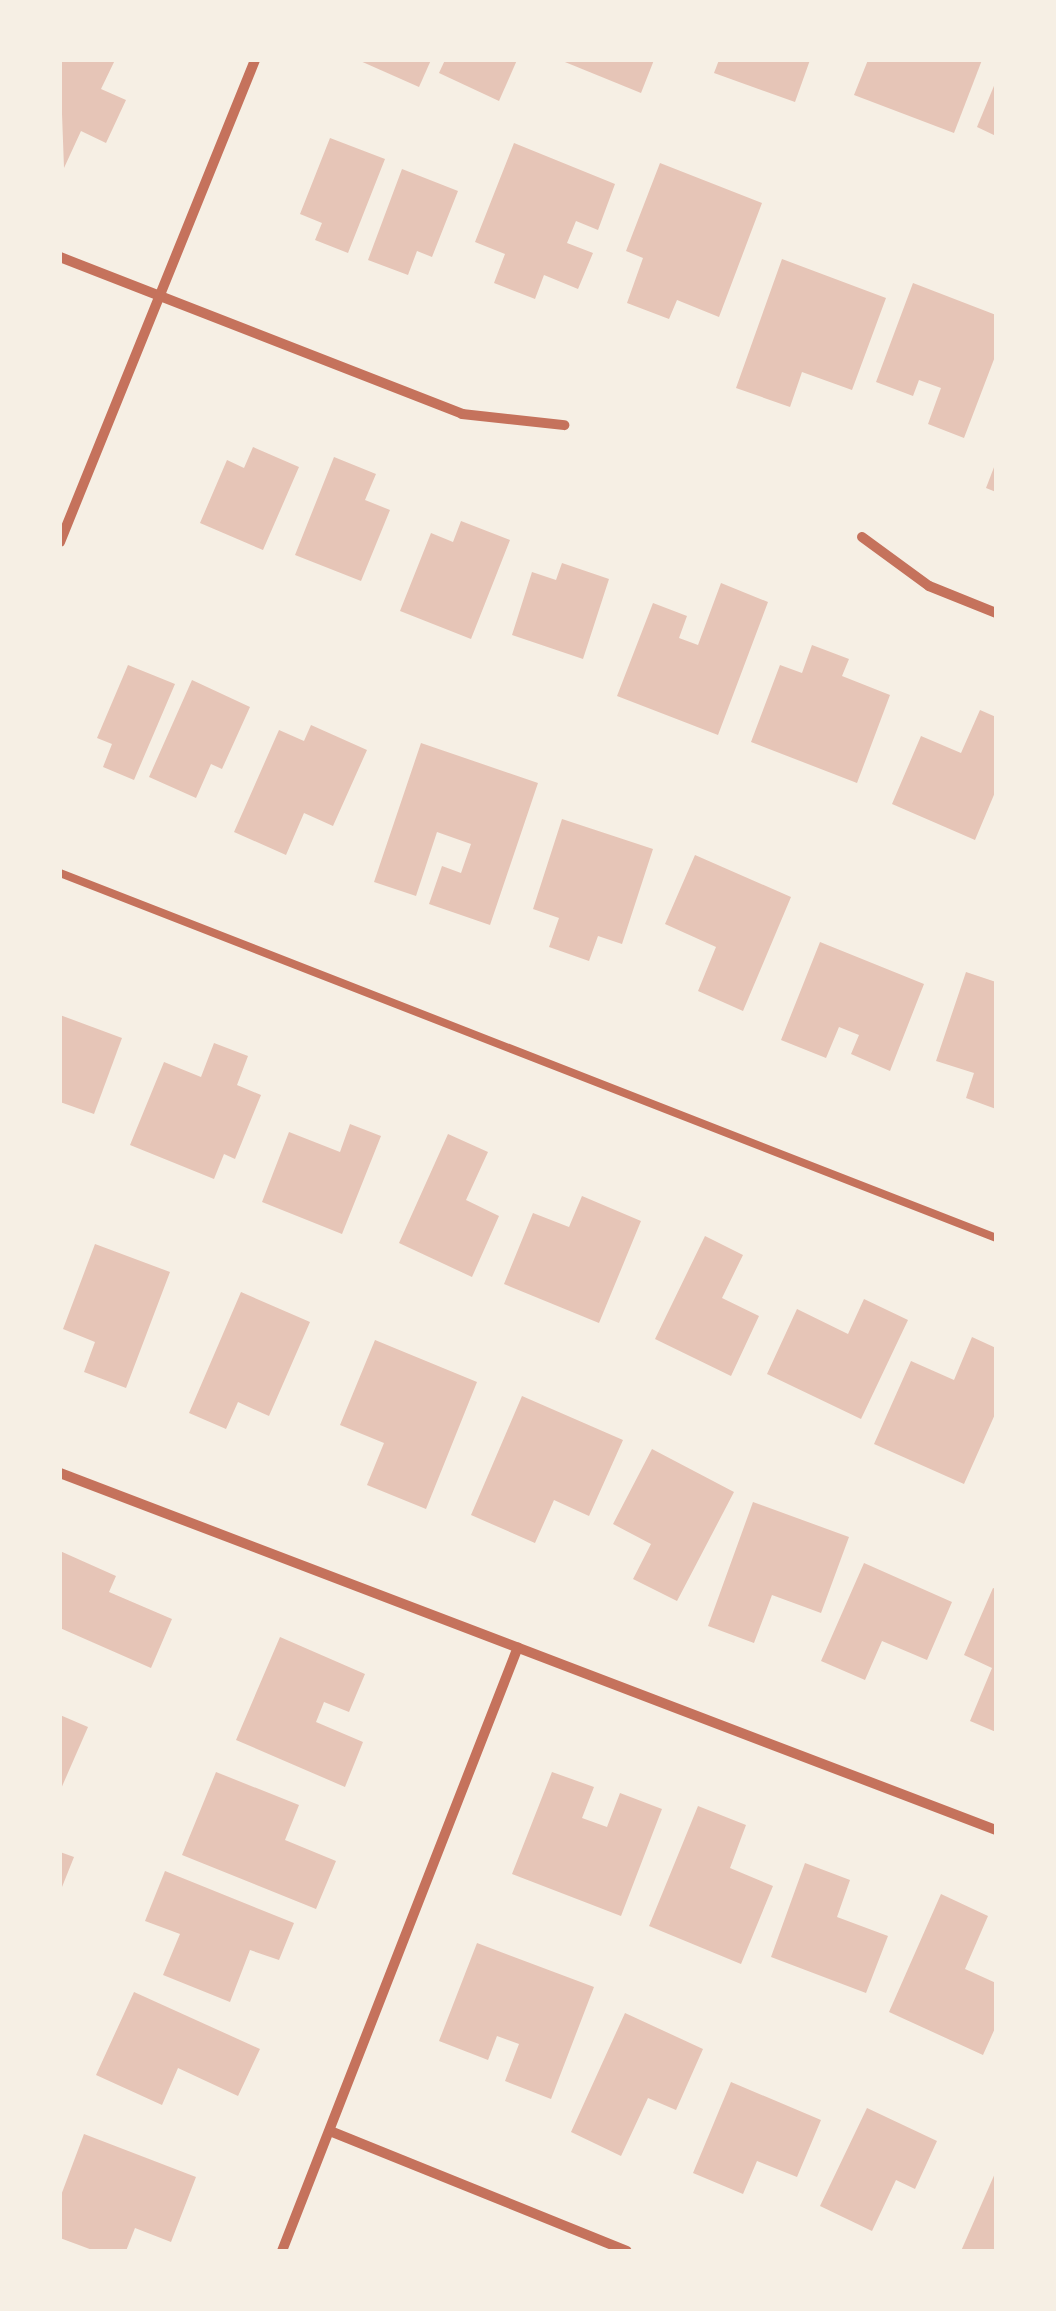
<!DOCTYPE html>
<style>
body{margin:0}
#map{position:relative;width:1056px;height:2311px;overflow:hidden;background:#f6efe4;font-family:Overpass,sans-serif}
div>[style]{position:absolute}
.building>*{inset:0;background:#e6c5b7}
.service>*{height:8px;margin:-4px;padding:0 4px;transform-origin:4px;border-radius:4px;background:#c5725c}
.minor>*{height:10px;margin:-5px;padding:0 5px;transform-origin:5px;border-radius:5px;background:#c5725c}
span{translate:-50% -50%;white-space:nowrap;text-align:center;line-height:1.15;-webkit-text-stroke:9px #f6efe4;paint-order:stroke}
.frame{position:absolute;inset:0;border:62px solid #f6efe4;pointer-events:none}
</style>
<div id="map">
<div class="building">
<i style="clip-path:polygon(60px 60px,115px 60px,101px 89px,126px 100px,106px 143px,81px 131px,64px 168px)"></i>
<i style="clip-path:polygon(358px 60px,431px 60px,419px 87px)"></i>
<i style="clip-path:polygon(445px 60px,517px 60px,499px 101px,439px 73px)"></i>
<i style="clip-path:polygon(560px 60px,654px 60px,641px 93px)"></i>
<i style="clip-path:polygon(719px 60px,810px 60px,795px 102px,714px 73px)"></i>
<i style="clip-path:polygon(868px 60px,982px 60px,954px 133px,854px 95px)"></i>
<i style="clip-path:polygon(996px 81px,996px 136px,977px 127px)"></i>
<i style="clip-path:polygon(330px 138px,385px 159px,348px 253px,315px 240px,322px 223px,300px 214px)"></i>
<i style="clip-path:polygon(514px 143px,615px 184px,598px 230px,576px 221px,567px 243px,593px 253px,578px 289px,544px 275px,535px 299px,494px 283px,505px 254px,475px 242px)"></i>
<i style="clip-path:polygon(660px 163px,762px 203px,719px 317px,677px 300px,669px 319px,627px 303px,643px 258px,626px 251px)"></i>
<i style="clip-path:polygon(402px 169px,458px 191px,432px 257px,417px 251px,408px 275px,368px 260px)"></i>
<i style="clip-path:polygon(782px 259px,886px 298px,852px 390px,802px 372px,790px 407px,736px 388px)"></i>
<i style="clip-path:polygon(913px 283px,996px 315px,996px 354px,964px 438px,928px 424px,941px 388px,919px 380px,913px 396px,876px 382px)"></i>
<i style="clip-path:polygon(253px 447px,299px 467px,263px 550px,200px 523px,227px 460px,244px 468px)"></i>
<i style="clip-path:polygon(334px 457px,376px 474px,365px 500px,390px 510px,361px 581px,295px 555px)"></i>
<i style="clip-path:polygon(996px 462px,996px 492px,986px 488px)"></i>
<i style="clip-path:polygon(461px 521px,510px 540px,471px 639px,400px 611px,431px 533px,453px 542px)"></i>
<i style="clip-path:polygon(562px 563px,609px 579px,583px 659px,512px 635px,532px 572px,556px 580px)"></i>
<i style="clip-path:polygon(721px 583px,768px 602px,718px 735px,617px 696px,653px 603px,687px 616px,679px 638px,698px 645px)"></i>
<i style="clip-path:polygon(812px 645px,849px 659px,842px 676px,890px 695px,857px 783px,751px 742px,780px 665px,802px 673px)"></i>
<i style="clip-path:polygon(128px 665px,175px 684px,134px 780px,103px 767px,112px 744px,97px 738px)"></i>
<i style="clip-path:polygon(192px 680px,250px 707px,222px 769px,211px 764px,196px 798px,149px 777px)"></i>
<i style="clip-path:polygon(980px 710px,996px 717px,996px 790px,975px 840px,892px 804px,921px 736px,961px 753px)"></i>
<i style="clip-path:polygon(311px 725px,367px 750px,333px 826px,304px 813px,286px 855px,234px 832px,279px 730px,304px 741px)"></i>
<i style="clip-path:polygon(421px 743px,538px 783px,490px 925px,429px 904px,442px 866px,461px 873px,471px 844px,437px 832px,416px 896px,374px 882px)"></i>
<i style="clip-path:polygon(562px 819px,653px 849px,622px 944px,598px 936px,589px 961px,549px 947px,559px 918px,533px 909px)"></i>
<i style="clip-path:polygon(695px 855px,791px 897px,743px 1011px,698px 991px,716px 947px,665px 924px)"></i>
<i style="clip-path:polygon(820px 942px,924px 984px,890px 1071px,851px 1054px,859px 1035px,839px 1027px,826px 1058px,781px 1040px)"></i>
<i style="clip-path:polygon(966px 972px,996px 982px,996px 1109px,966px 1098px,974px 1073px,936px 1061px)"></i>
<i style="clip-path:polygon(60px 1015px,122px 1038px,94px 1114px,60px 1102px)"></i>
<i style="clip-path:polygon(214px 1043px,248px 1056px,237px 1085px,261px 1095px,235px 1159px,224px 1154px,214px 1179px,130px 1145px,164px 1062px,201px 1077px)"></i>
<i style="clip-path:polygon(350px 1124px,381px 1136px,342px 1234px,262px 1202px,289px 1132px,340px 1152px)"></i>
<i style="clip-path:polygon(448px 1134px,488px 1152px,466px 1200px,499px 1216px,472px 1277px,399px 1243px)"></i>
<i style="clip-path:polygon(582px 1196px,641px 1221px,599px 1323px,504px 1284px,533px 1213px,569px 1227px)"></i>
<i style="clip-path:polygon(705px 1236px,743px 1255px,722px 1298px,759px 1316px,731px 1376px,655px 1339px)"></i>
<i style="clip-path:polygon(95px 1244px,170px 1272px,126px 1388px,84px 1372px,95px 1342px,63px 1329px)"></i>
<i style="clip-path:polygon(241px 1292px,310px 1322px,269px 1416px,238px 1402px,226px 1429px,189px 1413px)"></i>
<i style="clip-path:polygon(864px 1299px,908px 1320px,861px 1419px,767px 1374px,797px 1309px,848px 1334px)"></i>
<i style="clip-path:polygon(972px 1337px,996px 1348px,996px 1412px,964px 1484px,874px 1444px,911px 1361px,954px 1380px)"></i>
<i style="clip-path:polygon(375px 1340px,477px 1382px,426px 1509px,367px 1485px,384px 1443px,340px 1425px)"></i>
<i style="clip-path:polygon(522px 1396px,623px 1440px,589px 1516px,554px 1500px,535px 1543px,471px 1515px)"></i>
<i style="clip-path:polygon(652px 1449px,734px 1492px,677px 1601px,633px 1579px,651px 1544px,613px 1524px)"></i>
<i style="clip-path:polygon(753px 1502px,849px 1537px,821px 1613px,772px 1595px,754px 1643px,708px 1626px)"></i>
<i style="clip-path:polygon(60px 1551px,116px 1576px,109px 1592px,172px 1619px,151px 1668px,60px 1628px)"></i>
<i style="clip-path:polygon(864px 1563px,952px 1602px,927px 1660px,882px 1641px,865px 1680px,821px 1661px)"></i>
<i style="clip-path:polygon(993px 1588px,996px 1589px,996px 1732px,970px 1721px,992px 1668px,964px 1655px)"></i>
<i style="clip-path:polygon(280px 1637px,365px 1674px,349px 1712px,324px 1702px,316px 1722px,363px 1742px,345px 1787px,236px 1740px)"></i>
<i style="clip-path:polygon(60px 1715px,88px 1727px,60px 1791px)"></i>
<i style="clip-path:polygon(216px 1772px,299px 1805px,285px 1840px,336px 1861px,316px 1909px,182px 1855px)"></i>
<i style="clip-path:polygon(552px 1772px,594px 1787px,582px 1818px,607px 1827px,620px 1793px,662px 1809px,621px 1916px,512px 1874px)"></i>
<i style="clip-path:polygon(698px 1806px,746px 1825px,730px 1868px,773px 1886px,741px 1964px,649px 1926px)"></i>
<i style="clip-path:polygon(60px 1852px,74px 1857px,60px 1892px)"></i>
<i style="clip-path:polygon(805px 1863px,850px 1880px,837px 1917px,888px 1936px,866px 1993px,771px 1957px)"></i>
<i style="clip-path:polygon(165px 1871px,294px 1923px,279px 1960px,250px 1950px,230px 2002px,163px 1975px,180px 1934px,145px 1921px)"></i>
<i style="clip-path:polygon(941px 1894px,988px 1916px,965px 1969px,996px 1983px,996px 2026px,983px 2055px,889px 2012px)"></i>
<i style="clip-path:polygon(477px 1943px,594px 1987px,551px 2099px,505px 2081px,519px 2044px,497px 2036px,488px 2060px,439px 2041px)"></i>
<i style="clip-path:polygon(134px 1992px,260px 2049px,238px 2096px,178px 2068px,162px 2105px,96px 2075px)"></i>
<i style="clip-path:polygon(625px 2013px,703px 2049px,676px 2110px,648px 2098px,621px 2156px,571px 2132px)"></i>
<i style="clip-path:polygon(731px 2082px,821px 2120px,797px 2177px,757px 2161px,743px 2194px,693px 2173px)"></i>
<i style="clip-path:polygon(867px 2108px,937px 2141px,915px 2189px,896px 2180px,872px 2231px,820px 2206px)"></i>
<i style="clip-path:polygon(84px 2134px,196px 2177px,171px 2242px,135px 2228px,126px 2251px,95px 2251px,60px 2238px,60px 2198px)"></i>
<i style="clip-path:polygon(996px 2171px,996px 2251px,961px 2251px)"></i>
</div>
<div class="service">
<i style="left:60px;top:873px;width:1005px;rotate:21.3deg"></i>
</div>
<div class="minor">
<i style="left:60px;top:257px;width:432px;rotate:21.3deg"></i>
<i style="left:462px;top:414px;width:103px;rotate:6.2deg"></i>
<i style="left:862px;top:537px;width:83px;rotate:36.2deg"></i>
<i style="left:929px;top:586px;width:72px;rotate:21.9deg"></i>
<i style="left:60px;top:542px;width:520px;rotate:-67.97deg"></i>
<i style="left:60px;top:1473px;width:1002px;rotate:20.88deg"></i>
<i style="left:330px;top:2131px;width:320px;rotate:22deg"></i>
<i style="left:282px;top:2251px;width:648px;rotate:-68.66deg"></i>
</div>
<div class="frame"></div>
</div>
